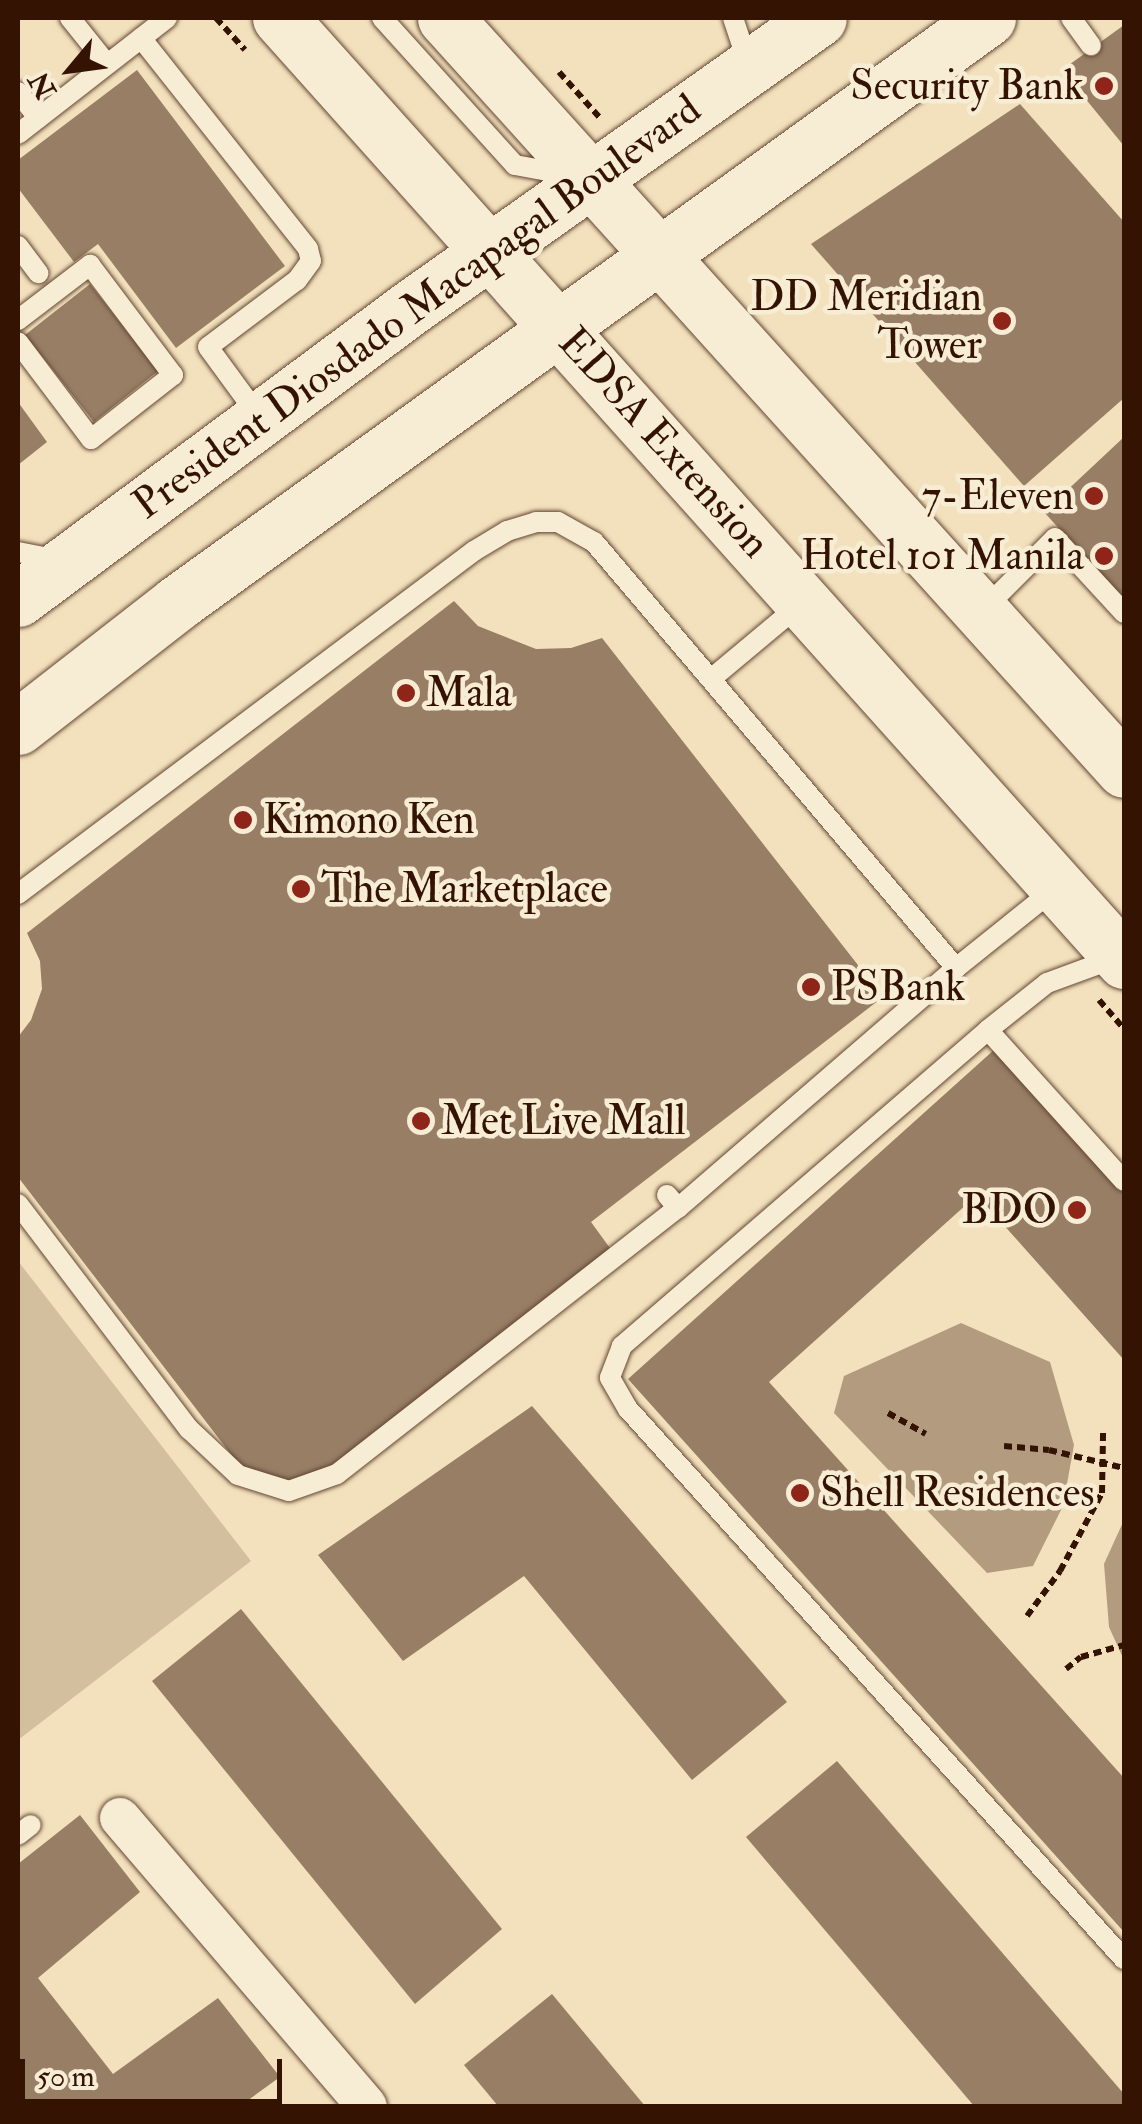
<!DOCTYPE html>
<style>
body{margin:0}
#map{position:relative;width:1142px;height:2124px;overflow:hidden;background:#f3e1bd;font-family:"IM FELL Double Pica",serif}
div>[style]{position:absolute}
.green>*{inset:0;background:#d3be9d}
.water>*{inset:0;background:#b29b7e}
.building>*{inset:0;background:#977e64}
.path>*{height:6px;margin-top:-3px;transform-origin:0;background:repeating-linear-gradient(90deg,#341303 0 8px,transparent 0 13px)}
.roads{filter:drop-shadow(0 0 2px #644632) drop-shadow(0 0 2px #644632)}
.lane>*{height:20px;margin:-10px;padding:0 10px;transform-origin:10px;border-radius:10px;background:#f7ecd4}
.street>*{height:40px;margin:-20px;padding:0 20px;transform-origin:20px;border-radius:20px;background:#f7ecd4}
.secondary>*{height:55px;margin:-27.5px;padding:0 27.5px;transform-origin:27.5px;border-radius:27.5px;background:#f7ecd4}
.dots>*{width:28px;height:28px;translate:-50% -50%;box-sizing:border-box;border:5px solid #f7ecd4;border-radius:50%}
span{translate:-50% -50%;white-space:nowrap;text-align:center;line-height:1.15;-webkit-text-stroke:9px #f7ecd4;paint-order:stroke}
.poi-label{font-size:42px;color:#341303}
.right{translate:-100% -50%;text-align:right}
.left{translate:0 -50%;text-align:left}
.street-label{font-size:42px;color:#341303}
.frame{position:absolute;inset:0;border:20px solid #341303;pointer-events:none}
.north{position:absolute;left:20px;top:20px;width:100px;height:100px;-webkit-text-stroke:8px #f7ecd4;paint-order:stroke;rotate:241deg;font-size:28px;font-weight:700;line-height:40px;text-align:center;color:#341303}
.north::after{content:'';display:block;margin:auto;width:35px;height:45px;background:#341303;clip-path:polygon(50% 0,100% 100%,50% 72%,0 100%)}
.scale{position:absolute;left:20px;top:2059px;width:262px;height:45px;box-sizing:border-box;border:5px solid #341303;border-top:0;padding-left:12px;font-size:30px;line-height:35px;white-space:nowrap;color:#341303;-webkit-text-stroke:8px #f7ecd4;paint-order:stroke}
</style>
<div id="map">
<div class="green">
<i style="clip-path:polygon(18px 1261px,251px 1561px,18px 1740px)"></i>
</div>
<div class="water">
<i style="clip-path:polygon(961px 1323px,1050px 1362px,1074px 1445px,1063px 1506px,1033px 1566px,987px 1573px,834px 1413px,844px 1376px)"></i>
<i style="clip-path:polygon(1124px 1520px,1124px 1660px,1109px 1627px,1104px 1564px)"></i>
</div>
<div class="building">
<i style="clip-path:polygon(1124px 25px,1124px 146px,1062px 70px)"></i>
<i style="clip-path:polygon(137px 70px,285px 266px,176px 348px,98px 244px,74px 262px,18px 188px,18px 160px)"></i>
<i style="clip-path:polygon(1020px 104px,1124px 222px,1124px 398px,1024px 486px,811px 244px)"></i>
<i style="clip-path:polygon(90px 284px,158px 371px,94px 422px,25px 335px)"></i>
<i style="clip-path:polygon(18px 402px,47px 442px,18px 465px)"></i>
<i style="clip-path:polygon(1124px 437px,1124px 600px,1044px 512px)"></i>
<i style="clip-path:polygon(454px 601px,478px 626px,536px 649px,571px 648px,602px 638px,883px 997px,591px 1222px,615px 1255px,330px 1470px,297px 1484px,240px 1466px,18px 1177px,18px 1037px,31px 1020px,42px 989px,40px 961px,27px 933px)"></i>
<i style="clip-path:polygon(995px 1049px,1124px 1193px,1124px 1360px,977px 1195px,769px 1382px,1124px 1778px,1124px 1932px,628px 1379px)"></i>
<i style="clip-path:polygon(532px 1406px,787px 1702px,692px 1780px,524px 1576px,403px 1661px,318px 1555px)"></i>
<i style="clip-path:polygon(241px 1609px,502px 1929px,415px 2004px,152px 1681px)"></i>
<i style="clip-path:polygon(837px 1761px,1124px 2094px,1124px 2106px,974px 2106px,746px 1837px)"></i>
<i style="clip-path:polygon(80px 1815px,140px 1892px,38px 1978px,113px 2074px,218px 1998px,280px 2077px,240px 2106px,18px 2105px,18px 1864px)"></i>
<i style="clip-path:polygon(552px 1994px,645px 2106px,498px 2106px,464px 2065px)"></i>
</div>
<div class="path">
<i style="left:216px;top:18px;width:43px;rotate:47.8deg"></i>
<i style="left:559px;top:72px;width:63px;rotate:48.2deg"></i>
<i style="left:1099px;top:1000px;width:38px;rotate:49deg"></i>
<i style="left:888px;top:1413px;width:43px;rotate:28.9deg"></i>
<i style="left:1004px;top:1446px;width:45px;rotate:5.1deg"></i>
<i style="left:1049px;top:1450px;width:77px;rotate:13.5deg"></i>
<i style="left:1027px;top:1616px;width:56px;rotate:-53.7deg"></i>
<i style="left:1060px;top:1571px;width:89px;rotate:-61.7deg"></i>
<i style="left:1102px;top:1493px;width:60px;rotate:-89deg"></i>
<i style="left:1066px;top:1669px;width:19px;rotate:-39deg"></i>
<i style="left:1081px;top:1657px;width:45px;rotate:-15.6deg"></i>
</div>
<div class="roads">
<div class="lane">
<i style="left:70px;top:18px;width:59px;rotate:51.2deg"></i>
<i style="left:382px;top:18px;width:198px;rotate:47.9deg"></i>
<i style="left:515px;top:165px;width:55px;rotate:10.5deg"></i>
<i style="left:733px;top:18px;width:47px;rotate:71.6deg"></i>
<i style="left:1071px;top:18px;width:34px;rotate:54deg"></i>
<i style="left:141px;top:38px;width:269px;rotate:51.6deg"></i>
<i style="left:308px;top:249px;width:12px;rotate:76deg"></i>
<i style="left:311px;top:261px;width:24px;rotate:126deg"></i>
<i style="left:297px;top:280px;width:111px;rotate:143deg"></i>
<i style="left:208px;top:347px;width:88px;rotate:53.8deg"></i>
<i style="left:18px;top:92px;width:33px;rotate:52deg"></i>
<i style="left:18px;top:134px;width:189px;rotate:-37.9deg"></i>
<i style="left:18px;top:246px;width:34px;rotate:53deg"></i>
<i style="left:18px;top:320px;width:91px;rotate:-37.4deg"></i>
<i style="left:90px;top:265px;width:138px;rotate:53deg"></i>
<i style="left:173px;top:375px;width:104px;rotate:142deg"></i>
<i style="left:91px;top:439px;width:121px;rotate:-127deg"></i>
<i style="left:18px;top:552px;width:38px;rotate:11deg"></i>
<i style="left:984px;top:609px;width:100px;rotate:-45deg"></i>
<i style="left:1055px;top:538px;width:102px;rotate:47.4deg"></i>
<i style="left:711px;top:679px;width:120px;rotate:-39.9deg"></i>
<i style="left:18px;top:894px;width:571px;rotate:-36.95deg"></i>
<i style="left:474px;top:551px;width:39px;rotate:-31deg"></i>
<i style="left:507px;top:531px;width:30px;rotate:-17deg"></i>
<i style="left:536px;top:522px;width:22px"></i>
<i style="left:558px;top:522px;width:41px;rotate:29.1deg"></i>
<i style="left:594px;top:542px;width:559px;rotate:49.64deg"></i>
<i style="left:1115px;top:958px;width:72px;rotate:159.8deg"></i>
<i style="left:1047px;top:983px;width:75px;rotate:141.5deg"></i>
<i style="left:988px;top:1030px;width:484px;rotate:139.2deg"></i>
<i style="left:622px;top:1346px;width:34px;rotate:111deg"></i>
<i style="left:610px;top:1378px;width:36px;rotate:60deg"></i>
<i style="left:628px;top:1409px;width:741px;rotate:47.96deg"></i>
<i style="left:988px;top:1030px;width:203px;rotate:48deg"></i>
<i style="left:667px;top:1195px;width:17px;rotate:50deg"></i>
<i style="left:678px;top:1208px;width:367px;rotate:-40.8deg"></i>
<i style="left:956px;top:968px;width:129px;rotate:-38.7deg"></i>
<i style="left:18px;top:1204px;width:283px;rotate:52.8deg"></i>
<i style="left:189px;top:1429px;width:67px;rotate:43.2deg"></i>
<i style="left:238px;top:1475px;width:53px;rotate:17.4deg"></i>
<i style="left:289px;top:1491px;width:51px;rotate:-19.5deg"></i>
<i style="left:337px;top:1474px;width:432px;rotate:-38deg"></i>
<i style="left:18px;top:1835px;width:16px;rotate:-38deg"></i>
</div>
<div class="street">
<i style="left:120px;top:1818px;width:379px;rotate:49.4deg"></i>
</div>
<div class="secondary">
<i style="left:280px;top:18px;width:1266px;rotate:48.17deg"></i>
<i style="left:445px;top:18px;width:1013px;rotate:47.92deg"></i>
<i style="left:18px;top:599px;width:493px;rotate:-36.6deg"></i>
<i style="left:414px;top:305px;width:496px;rotate:-35.3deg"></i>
<i style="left:18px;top:727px;width:202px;rotate:-37.9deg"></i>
<i style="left:177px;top:603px;width:1000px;rotate:-35.8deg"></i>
</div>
</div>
<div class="dots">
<i style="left:1104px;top:86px;background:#8f2418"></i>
<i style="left:1002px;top:321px;background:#8f2418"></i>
<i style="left:1094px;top:496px;background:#8f2418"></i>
<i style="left:1104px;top:556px;background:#8f2418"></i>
<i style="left:406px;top:693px;background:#8f2418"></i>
<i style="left:243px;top:820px;background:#8f2418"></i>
<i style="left:301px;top:889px;background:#8f2418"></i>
<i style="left:811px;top:987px;background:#8f2418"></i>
<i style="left:421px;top:1121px;background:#8f2418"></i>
<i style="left:1077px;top:1210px;background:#8f2418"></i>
<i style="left:800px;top:1493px;background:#8f2418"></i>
</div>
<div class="poi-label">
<span class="right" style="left:1084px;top:86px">Security Bank</span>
<span class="right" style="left:982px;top:321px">DD Meridian<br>Tower</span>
<span class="right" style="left:1074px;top:496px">7-Eleven</span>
<span class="right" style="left:1084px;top:556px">Hotel 101 Manila</span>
<span class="left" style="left:426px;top:693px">Mala</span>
<span class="left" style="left:263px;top:820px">Kimono Ken</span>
<span class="left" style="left:321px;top:889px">The Marketplace</span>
<span class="left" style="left:831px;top:987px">PSBank</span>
<span class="left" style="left:441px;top:1121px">Met Live Mall</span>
<span class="right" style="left:1057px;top:1210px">BDO</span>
<span class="left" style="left:820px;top:1493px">Shell Residences</span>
</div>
<div class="street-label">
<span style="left:417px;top:307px;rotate:-36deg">President Diosdado Macapagal Boulevard</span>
<span style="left:664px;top:443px;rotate:48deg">EDSA Extension</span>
</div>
<div class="frame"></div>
<div class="north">N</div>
<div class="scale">50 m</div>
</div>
